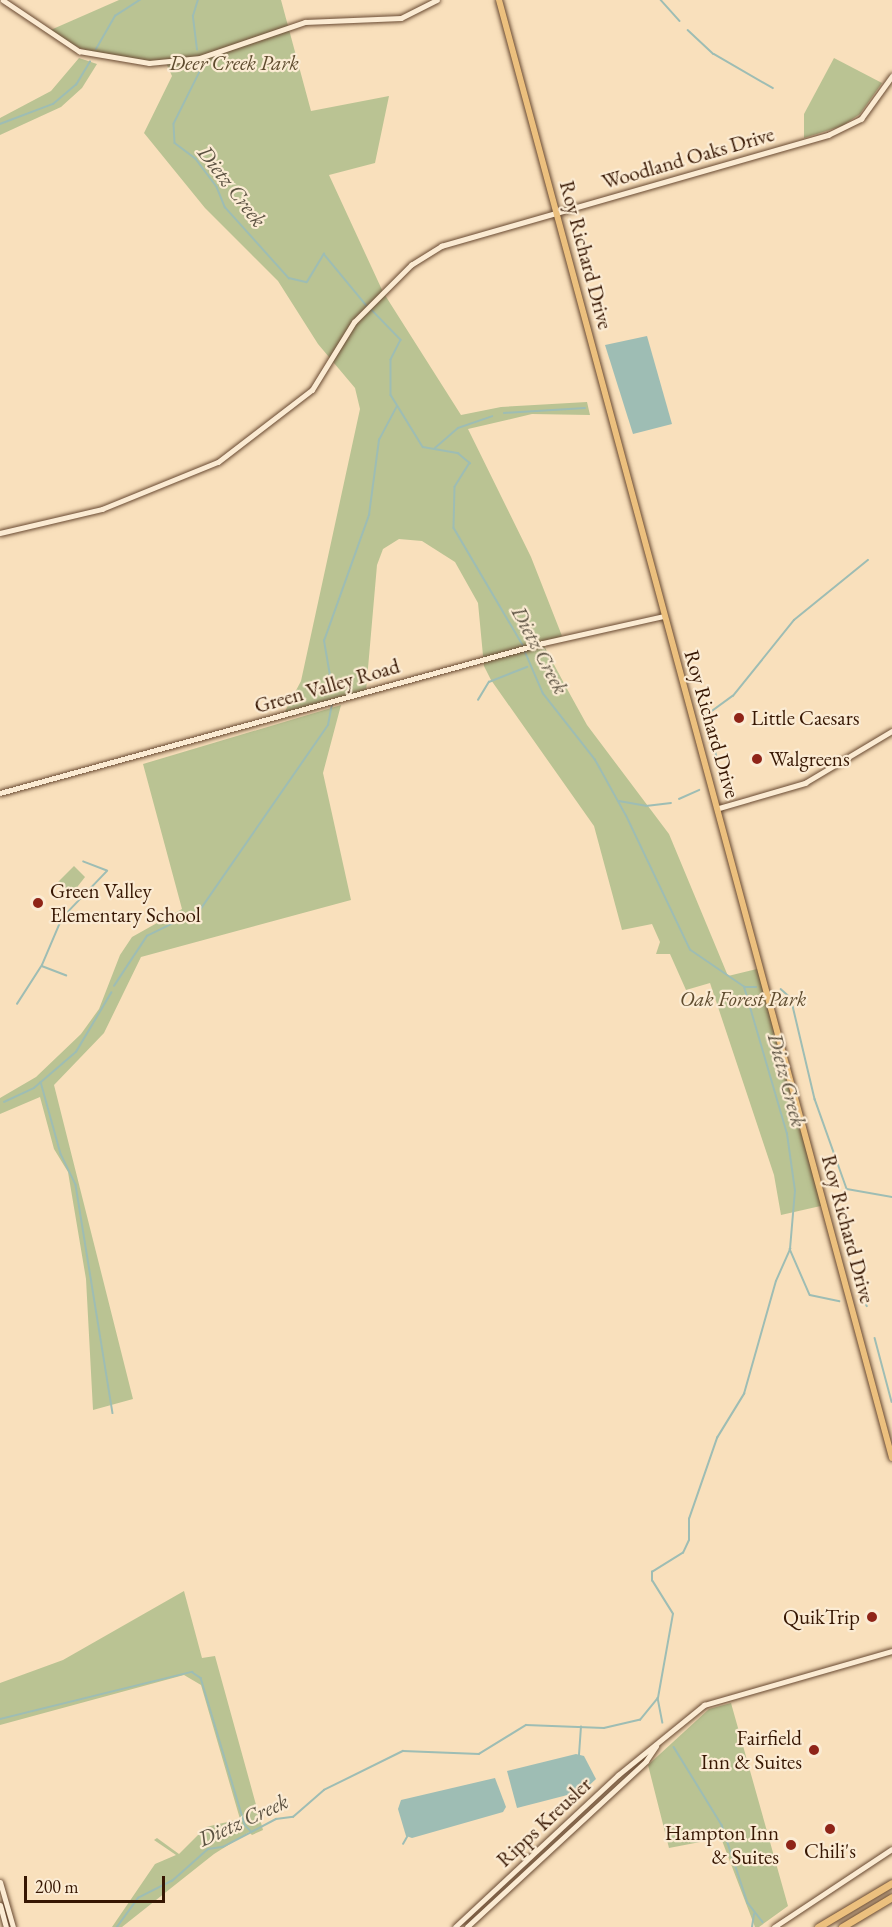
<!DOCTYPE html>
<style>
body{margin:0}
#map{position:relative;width:892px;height:1927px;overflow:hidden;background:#f9e0bc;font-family:"EB Garamond",serif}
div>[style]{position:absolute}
.green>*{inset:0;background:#bac393}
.water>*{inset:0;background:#9ebdb4}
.stream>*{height:1.5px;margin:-0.75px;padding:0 0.75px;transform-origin:0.75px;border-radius:0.75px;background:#9ebdb4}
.roads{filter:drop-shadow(0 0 2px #684931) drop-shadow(0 0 2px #684931)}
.tertiary>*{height:4.5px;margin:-2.25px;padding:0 2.25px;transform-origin:2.25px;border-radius:2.25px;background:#fbebd3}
.secondary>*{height:5px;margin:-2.5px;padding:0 2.5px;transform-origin:2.5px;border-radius:2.5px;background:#fbebd3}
.primary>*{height:6px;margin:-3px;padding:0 3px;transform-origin:3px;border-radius:3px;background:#ecc07e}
.motorway>*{height:7px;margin:-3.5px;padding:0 3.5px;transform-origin:3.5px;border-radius:3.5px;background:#ecc07e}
.dots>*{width:16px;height:16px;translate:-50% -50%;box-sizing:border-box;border:3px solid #fbebd3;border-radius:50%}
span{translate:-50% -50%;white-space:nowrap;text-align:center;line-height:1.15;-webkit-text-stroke:4.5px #fbebd3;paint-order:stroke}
.park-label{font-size:21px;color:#5e4b2e;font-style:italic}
.street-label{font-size:21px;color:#371703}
.poi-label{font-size:21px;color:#371703}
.left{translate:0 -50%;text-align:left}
.right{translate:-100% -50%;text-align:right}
.water-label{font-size:22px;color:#5b5141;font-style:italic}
.scale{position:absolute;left:24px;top:1876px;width:141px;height:27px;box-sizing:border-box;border:3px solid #371703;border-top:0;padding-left:8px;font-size:18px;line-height:21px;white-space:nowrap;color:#371703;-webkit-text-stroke:4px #fbebd3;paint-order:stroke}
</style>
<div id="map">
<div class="green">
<i style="clip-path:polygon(119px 0,281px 0,311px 111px,389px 96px,375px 163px,329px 175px,383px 292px,461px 415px,501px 407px,587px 402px,590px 415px,532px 414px,468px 429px,531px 557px,562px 636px,543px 644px,566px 687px,587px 725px,669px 834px,728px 976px,761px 968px,825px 1205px,781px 1215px,774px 1175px,710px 983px,686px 990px,670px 954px,656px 954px,660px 942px,652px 924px,622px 930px,594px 826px,491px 680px,484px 666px,478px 603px,455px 562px,422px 541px,399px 539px,383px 549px,377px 565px,366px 691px,283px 715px,301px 681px,360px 409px,355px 388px,318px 344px,278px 281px,205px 208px,144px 133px,172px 76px,166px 63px,99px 57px,46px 32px)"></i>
<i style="clip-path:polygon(79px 58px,97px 64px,82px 88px,61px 107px,0 135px,0 118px,51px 91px)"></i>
<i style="clip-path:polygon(834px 58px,882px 83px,860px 114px,842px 126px,804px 138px,804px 114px)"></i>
<i style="clip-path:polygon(341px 705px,323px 773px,351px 900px,141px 957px,104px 1033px,54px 1085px,133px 1399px,93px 1410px,86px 1279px,68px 1172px,54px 1149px,40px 1097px,0 1114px,0 1098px,36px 1077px,81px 1034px,99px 1009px,120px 955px,132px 937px,182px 909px,143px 764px)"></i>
<i style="clip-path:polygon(74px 866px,85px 877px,71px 895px,58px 882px)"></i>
<i style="clip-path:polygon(184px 1591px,202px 1658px,215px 1656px,263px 1830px,252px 1835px,249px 1832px,214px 1854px,122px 1927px,112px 1927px,155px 1864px,176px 1855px,154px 1840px,157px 1838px,179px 1854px,206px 1827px,240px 1819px,201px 1685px,184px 1675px,0 1725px,0 1683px,63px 1660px)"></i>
<i style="clip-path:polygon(731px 1703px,788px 1906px,759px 1927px,755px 1927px,721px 1838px,669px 1848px,648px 1765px,709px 1709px)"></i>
</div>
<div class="water">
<i style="clip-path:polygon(647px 336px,672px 424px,633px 434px,605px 345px)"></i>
<i style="clip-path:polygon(576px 1754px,584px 1756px,596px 1779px,583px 1791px,517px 1808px,507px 1771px)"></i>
<i style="clip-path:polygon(495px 1778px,506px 1807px,503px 1812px,412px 1838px,406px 1836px,398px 1809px,401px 1800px)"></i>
</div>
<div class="stream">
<i style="left:661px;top:0;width:28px;rotate:48deg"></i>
<i style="left:688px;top:30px;width:35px;rotate:43deg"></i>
<i style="left:714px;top:54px;width:68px;rotate:30deg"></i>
<i style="left:96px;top:49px;width:38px;rotate:-60deg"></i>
<i style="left:115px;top:16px;width:30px;rotate:-33deg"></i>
<i style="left:197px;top:50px;width:34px;rotate:-97deg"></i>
<i style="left:193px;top:16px;width:17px;rotate:-73deg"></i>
<i style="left:201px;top:70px;width:60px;rotate:116.6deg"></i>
<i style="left:174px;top:124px;width:19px;rotate:87deg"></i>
<i style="left:175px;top:143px;width:26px;rotate:37deg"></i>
<i style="left:196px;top:159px;width:35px;rotate:53deg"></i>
<i style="left:217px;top:187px;width:22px;rotate:68deg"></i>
<i style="left:225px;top:207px;width:96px;rotate:48deg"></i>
<i style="left:289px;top:278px;width:18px;rotate:13deg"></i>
<i style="left:307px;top:282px;width:33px;rotate:-59deg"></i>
<i style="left:324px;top:254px;width:67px;rotate:50.4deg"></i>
<i style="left:0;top:124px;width:57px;rotate:-20.7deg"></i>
<i style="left:53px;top:104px;width:30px;rotate:-40deg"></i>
<i style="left:76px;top:85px;width:27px;rotate:-59deg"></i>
<i style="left:371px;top:309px;width:43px;rotate:45.9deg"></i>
<i style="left:401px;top:340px;width:22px;rotate:117deg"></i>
<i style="left:391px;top:360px;width:35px;rotate:90deg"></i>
<i style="left:391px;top:395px;width:61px;rotate:58.4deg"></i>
<i style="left:423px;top:447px;width:36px;rotate:10deg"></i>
<i style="left:458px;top:453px;width:16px;rotate:40deg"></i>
<i style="left:470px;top:463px;width:28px;rotate:122deg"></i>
<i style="left:455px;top:487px;width:41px;rotate:91.4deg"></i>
<i style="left:454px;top:528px;width:136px;rotate:59.5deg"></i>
<i style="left:504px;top:413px;width:81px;rotate:-3.5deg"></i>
<i style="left:435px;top:448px;width:30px;rotate:-41deg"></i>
<i style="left:458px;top:428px;width:36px;rotate:-19deg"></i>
<i style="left:333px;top:693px;width:53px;rotate:-99.8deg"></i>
<i style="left:324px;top:641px;width:134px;rotate:-70.3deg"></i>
<i style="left:369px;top:515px;width:76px;rotate:-82.4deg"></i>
<i style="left:379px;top:440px;width:38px;rotate:-62deg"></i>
<i style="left:478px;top:700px;width:21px;rotate:-59deg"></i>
<i style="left:489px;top:682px;width:41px;rotate:-21.5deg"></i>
<i style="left:711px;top:739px;width:24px;rotate:-105deg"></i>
<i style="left:705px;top:716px;width:34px;rotate:-36deg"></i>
<i style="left:733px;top:696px;width:97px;rotate:-51.2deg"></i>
<i style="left:794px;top:620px;width:95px;rotate:-39deg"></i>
<i style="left:715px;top:750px;width:34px;rotate:75deg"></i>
<i style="left:679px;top:799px;width:22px;rotate:-24deg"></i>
<i style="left:619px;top:801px;width:27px;rotate:10deg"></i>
<i style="left:646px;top:806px;width:25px;rotate:-7deg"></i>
<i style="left:42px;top:966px;width:26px;rotate:21deg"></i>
<i style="left:114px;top:986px;width:60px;rotate:-56.6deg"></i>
<i style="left:147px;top:936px;width:59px;rotate:-26.1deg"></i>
<i style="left:200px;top:910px;width:225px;rotate:-55.3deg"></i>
<i style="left:328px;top:725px;width:20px;rotate:-79deg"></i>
<i style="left:745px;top:987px;width:11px"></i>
<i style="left:781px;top:989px;width:13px;rotate:42deg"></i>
<i style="left:17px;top:1004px;width:46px;rotate:-57.3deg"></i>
<i style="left:42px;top:965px;width:51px;rotate:-66.9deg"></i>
<i style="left:62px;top:918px;width:65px;rotate:-46.2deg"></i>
<i style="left:107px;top:871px;width:25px;rotate:-159deg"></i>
<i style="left:793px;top:1006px;width:96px;rotate:76.7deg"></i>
<i style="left:815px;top:1099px;width:96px;rotate:70.4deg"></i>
<i style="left:847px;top:1189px;width:46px;rotate:10.1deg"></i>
<i style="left:41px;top:1082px;width:75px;rotate:74.5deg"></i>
<i style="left:61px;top:1154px;width:34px;rotate:64deg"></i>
<i style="left:76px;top:1185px;width:231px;rotate:80.8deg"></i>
<i style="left:4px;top:1102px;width:33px;rotate:-25deg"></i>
<i style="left:34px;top:1088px;width:55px;rotate:-40.6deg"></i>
<i style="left:76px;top:1052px;width:69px;rotate:-59.3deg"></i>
<i style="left:790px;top:1249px;width:50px;rotate:66.5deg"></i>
<i style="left:810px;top:1295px;width:30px;rotate:12deg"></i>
<i style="left:863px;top:1298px;width:9px;rotate:63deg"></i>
<i style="left:875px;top:1338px;width:66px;rotate:75.1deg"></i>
<i style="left:658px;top:1698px;width:25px;rotate:79deg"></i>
<i style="left:0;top:1719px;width:198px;rotate:-13.8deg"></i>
<i style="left:192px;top:1672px;width:11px;rotate:34deg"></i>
<i style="left:201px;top:1678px;width:153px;rotate:73.3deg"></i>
<i style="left:245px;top:1825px;width:8px;rotate:45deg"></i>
<i style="left:674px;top:1747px;width:92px;rotate:58.4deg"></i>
<i style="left:722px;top:1825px;width:82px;rotate:71.6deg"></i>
<i style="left:748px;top:1903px;width:24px;rotate:52deg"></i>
<i style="left:579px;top:1755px;width:28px;rotate:-86deg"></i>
<i style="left:403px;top:1844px;width:8px;rotate:-60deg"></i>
<i style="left:117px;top:1927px;width:36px;rotate:-54deg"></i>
<i style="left:138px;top:1898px;width:38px;rotate:-27deg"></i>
<i style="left:172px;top:1881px;width:48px;rotate:-41.6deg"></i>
<i style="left:208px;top:1849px;width:15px;rotate:-8deg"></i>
<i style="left:223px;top:1847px;width:60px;rotate:-27.8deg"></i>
<i style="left:276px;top:1819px;width:17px;rotate:-7deg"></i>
<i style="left:293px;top:1817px;width:41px;rotate:-41.1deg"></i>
<i style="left:324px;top:1790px;width:88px;rotate:-26.3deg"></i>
<i style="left:403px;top:1751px;width:76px;rotate:2.3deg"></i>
<i style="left:479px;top:1754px;width:55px;rotate:-31.7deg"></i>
<i style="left:526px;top:1725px;width:78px;rotate:2.2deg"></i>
<i style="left:604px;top:1728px;width:37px;rotate:-13deg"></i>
<i style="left:640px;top:1720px;width:28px;rotate:-51deg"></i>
<i style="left:658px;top:1698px;width:85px;rotate:-79.9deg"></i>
<i style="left:673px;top:1614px;width:39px;rotate:-122deg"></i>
<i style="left:652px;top:1581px;width:9px;rotate:-90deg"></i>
<i style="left:652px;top:1572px;width:36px;rotate:-32deg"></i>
<i style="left:683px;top:1553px;width:14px;rotate:-65deg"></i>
<i style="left:689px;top:1540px;width:21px;rotate:-90deg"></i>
<i style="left:689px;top:1519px;width:86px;rotate:-70.9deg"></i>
<i style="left:717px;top:1438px;width:52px;rotate:-58.5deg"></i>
<i style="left:744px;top:1394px;width:117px;rotate:-74.2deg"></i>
<i style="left:776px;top:1281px;width:35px;rotate:-66deg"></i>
<i style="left:790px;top:1249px;width:58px;rotate:-85.1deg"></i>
<i style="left:795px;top:1191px;width:58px;rotate:-98deg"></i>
<i style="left:787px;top:1134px;width:153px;rotate:-106.3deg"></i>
<i style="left:744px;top:987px;width:65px;rotate:-145.6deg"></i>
<i style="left:690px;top:950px;width:148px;rotate:-115.5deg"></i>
<i style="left:626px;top:816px;width:64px;rotate:-119deg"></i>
<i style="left:595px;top:760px;width:84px;rotate:-128.2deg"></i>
<i style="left:543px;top:694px;width:48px;rotate:-113.4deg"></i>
<i style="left:752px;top:1927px;width:13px;rotate:-81deg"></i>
</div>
<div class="roads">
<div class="tertiary">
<i style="left:3px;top:0;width:92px;rotate:33.9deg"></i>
<i style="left:79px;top:51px;width:71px;rotate:9.7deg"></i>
<i style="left:149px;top:63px;width:51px;rotate:-5.6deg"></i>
<i style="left:200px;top:58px;width:111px;rotate:-18.9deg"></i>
<i style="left:305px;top:22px;width:96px;rotate:-2.4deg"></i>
<i style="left:401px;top:18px;width:40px;rotate:-26.6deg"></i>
<i style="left:0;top:533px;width:105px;rotate:-13.2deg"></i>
<i style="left:102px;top:509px;width:125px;rotate:-22.1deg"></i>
<i style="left:218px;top:462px;width:118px;rotate:-37.5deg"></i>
<i style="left:312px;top:390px;width:80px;rotate:-58.3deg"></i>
<i style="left:354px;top:322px;width:81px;rotate:-45deg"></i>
<i style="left:411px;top:265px;width:36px;rotate:-32deg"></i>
<i style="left:441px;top:246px;width:403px;rotate:-16deg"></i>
<i style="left:828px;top:135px;width:37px;rotate:-26deg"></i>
<i style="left:861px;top:119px;width:53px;rotate:-54.2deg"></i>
<i style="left:0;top:793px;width:563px;rotate:-15.44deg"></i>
<i style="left:543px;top:643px;width:124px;rotate:-12.6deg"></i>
<i style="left:719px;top:808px;width:90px;rotate:-16.2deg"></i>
<i style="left:805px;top:783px;width:101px;rotate:-30.9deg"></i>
<i style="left:455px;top:1927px;width:223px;rotate:-43deg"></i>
<i style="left:618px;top:1775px;width:111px;rotate:-39.1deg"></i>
<i style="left:704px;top:1705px;width:196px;rotate:-16deg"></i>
<i style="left:467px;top:1927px;width:244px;rotate:-42.8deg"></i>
<i style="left:646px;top:1761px;width:18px;rotate:-56deg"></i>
</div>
<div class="secondary">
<i style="left:0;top:1882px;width:47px;rotate:73.9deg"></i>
<i style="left:0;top:1905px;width:23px;rotate:75deg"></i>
<i style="left:774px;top:1927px;width:141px;rotate:-33.5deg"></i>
</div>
<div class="primary">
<i style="left:499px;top:0;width:1510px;rotate:74.91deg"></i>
</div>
<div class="motorway">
<i style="left:818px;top:1927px;width:86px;rotate:-30.7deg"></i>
<i style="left:842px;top:1927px;width:58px;rotate:-31deg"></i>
</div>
</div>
<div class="dots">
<i style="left:739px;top:718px;background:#8f2418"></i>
<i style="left:757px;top:759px;background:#8f2418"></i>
<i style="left:38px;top:903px;background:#8f2418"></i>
<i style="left:872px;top:1617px;background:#8f2418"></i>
<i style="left:814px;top:1750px;background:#8f2418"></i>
<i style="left:830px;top:1829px;background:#8f2418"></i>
<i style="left:791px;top:1845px;background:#8f2418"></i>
</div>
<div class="park-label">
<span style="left:234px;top:63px">Deer Creek Park</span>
<span style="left:743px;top:999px">Oak Forest Park</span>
</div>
<div class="street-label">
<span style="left:688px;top:158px;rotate:-16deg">Woodland Oaks Drive</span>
<span style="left:586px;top:255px;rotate:75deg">Roy Richard Drive</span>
<span style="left:327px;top:686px;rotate:-16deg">Green Valley Road</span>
<span style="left:712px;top:724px;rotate:74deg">Roy Richard Drive</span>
<span style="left:848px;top:1229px;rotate:75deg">Roy Richard Drive</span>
<span style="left:544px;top:1822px;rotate:-43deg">Ripps Kreusler</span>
</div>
<div class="poi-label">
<span class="left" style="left:751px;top:718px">Little Caesars</span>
<span class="left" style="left:769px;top:759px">Walgreens</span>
<span class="left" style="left:50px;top:903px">Green Valley<br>Elementary School</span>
<span class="right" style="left:860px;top:1617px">QuikTrip</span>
<span class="right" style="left:802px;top:1750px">Fairfield<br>Inn &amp; Suites</span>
<span class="right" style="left:779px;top:1845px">Hampton Inn<br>&amp; Suites</span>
<span style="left:830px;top:1851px">Chili's</span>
</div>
<div class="water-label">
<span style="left:232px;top:186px;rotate:52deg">Dietz Creek</span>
<span style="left:540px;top:650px;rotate:62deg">Dietz Creek</span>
<span style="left:787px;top:1080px;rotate:75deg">Dietz Creek</span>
<span style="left:243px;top:1820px;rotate:-25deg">Dietz Creek</span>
</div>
<div class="scale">200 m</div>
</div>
